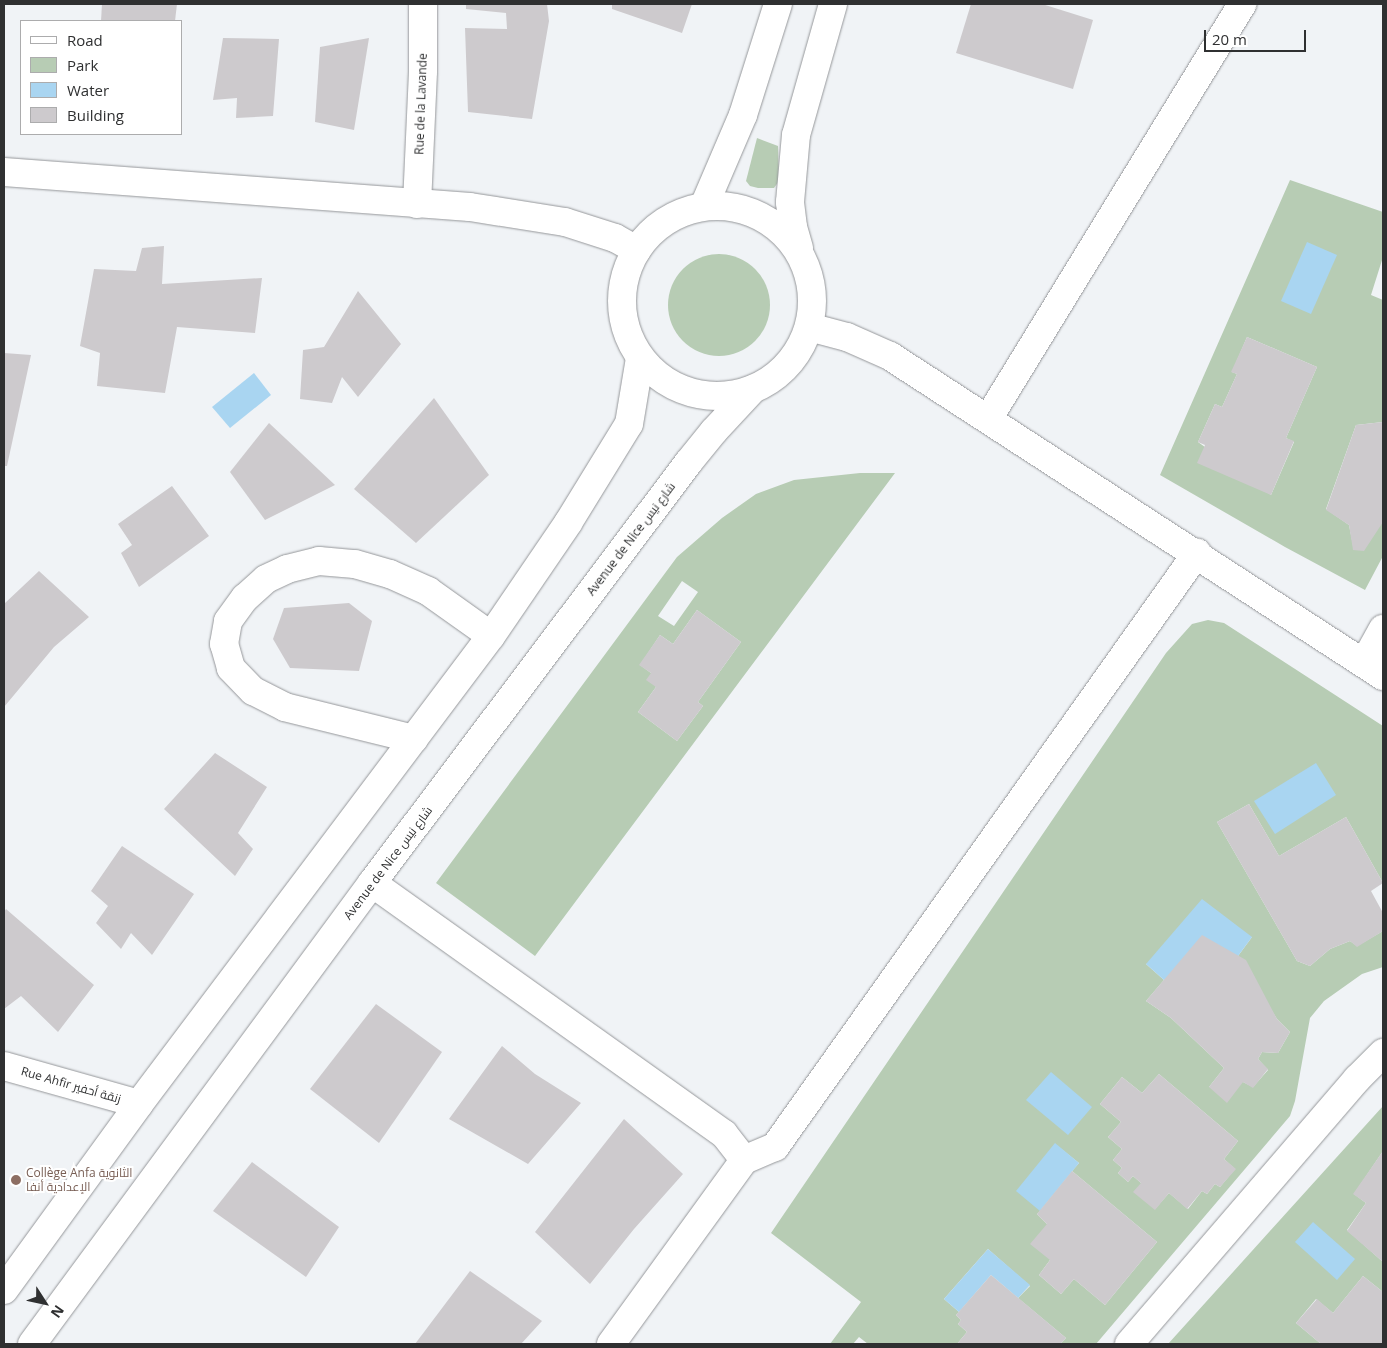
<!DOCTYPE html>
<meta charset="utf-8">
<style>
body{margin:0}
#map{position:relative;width:1387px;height:1348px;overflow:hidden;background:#f0f3f6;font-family:"Open Sans",Cairo,sans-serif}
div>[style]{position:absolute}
.green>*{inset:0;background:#b7ccb4}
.round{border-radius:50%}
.water>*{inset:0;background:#a9d5f1}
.building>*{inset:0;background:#cdcacd}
.roads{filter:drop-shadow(0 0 1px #95979a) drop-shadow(0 0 1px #95979a)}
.minor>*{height:28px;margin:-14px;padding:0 14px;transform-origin:14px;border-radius:14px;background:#fff}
.tertiary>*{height:28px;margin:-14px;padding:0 14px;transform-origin:14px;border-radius:14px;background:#fff}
.tertiary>.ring{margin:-14px;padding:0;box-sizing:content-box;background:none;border:28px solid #fff;border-radius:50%}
.dots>*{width:14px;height:14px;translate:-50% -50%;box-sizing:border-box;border:2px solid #fff;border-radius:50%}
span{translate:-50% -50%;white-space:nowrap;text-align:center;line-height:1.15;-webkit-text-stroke:4px #fff;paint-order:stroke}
.street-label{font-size:12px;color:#2f3031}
.education-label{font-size:12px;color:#785e54}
.left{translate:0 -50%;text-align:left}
.frame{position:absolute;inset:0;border:5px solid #2f3031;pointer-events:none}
.legend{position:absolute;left:20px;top:20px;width:162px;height:115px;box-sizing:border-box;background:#fff;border:1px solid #acacad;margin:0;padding:6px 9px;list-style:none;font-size:15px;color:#2f3031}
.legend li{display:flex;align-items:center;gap:10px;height:25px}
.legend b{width:25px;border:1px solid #acacad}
.north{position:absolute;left:20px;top:1278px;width:50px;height:50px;-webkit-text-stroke:4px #fff;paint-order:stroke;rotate:125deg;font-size:14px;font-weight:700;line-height:20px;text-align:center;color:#2f3031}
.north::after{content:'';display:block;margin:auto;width:18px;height:22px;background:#2f3031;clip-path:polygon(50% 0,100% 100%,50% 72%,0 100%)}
.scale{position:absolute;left:1204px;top:30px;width:102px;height:22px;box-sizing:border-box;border:2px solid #2f3031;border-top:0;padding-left:6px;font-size:15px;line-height:18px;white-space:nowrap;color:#2f3031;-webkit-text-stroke:4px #fff;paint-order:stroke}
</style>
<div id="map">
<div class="green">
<i style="clip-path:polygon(757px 138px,778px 146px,779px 181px,774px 188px,758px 188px,750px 186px,746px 181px)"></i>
<i style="clip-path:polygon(evenodd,1290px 180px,1383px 212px,1383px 257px,1371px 295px,1383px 300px,1383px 422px,1356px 425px,1326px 509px,1349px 525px,1354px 550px,1383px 522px,1383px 556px,1365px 590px,1285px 547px,1160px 475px,1290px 180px,1247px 337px,1317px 367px,1286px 438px,1294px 442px,1271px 495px,1198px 442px,1215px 404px,1222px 407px,1237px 374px,1232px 372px,1247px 337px)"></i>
<i class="round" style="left:668px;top:254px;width:102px;height:102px"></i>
<i style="clip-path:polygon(evenodd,860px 473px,895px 473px,535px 956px,436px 883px,677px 557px,722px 518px,756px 494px,794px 480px,860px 473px,682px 581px,698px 592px,674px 626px,658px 616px,682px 581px,860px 473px,697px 610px,741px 642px,698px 702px,703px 706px,677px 741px,638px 712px,656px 687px,651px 673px,640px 665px,660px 635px,673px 644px,697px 610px)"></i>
<i style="clip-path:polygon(evenodd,1208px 620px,1224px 623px,1383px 726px,1383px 883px,1346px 817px,1279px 856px,1249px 804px,1217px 822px,1297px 961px,1310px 966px,1330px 949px,1350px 941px,1357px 946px,1383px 931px,1383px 967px,1362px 974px,1324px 1001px,1310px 1018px,1295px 1101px,1290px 1116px,1096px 1344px,1060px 1344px,1066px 1338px,1018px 1298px,1030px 1286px,988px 1249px,944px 1299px,959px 1312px,956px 1315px,961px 1320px,958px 1324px,967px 1332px,957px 1344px,868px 1344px,859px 1337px,853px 1344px,830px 1344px,861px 1302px,771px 1233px,1166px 653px,1192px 624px,1208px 620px,1252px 937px,1238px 956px,1277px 1019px,1290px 1032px,1278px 1053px,1262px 1052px,1258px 1059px,1268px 1070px,1253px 1087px,1243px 1082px,1209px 1087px,1224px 1068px,1171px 1018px,1146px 1001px,1164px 980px,1146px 964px,1252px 937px,1208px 620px,1159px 1074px,1238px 1141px,1224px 1159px,1235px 1169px,1220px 1187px,1215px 1184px,1207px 1194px,1202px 1191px,1188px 1209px,1169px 1193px,1155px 1209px,1141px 1183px,1133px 1176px,1128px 1182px,1118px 1173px,1122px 1168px,1113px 1160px,1122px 1149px,1108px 1137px,1121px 1122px,1100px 1104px,1122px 1077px,1142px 1093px,1159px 1074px,1208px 620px,1055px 1144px,1079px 1163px,1072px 1171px,1157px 1242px,1105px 1305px,1074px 1279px,1061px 1294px,1039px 1275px,1050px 1260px,1047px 1224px,1037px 1214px,1040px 1211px,1055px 1144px)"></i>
<i style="clip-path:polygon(1383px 1106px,1383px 1151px,1354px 1194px,1366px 1203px,1347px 1230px,1383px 1262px,1383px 1292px,1363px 1276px,1333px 1313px,1316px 1299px,1296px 1323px,1321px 1344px,1168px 1344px)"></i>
</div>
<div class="water">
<i style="clip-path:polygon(1307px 242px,1337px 255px,1311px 314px,1281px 301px)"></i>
<i style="clip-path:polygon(254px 373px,271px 395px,230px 428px,212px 407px)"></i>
<i style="clip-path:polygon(1316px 763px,1336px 795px,1275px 834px,1254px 801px)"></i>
<i style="clip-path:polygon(1202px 899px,1252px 937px,1238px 956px,1164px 980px,1146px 964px)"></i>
<i style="clip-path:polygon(1051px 1072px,1092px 1107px,1068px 1135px,1026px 1100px)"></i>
<i style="clip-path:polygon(1055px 1143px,1079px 1163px,1040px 1211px,1016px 1191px)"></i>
<i style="clip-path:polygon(1313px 1222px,1355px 1259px,1337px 1280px,1295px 1242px)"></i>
<i style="clip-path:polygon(988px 1249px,1030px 1285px,1018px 1298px,991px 1275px,959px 1312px,944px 1299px)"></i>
</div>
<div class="building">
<i style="clip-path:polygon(102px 4px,177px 4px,175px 21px,101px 21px)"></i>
<i style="clip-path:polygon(466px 4px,547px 4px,549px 21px,532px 119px,468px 112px,465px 28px,507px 29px,506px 13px,466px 9px)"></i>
<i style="clip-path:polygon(612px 4px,692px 4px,682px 33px,612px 9px)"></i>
<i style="clip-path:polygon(971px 4px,1042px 4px,1093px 20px,1073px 89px,956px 53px)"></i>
<i style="clip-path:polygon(223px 38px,279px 39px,273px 116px,236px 118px,237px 98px,213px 100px)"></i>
<i style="clip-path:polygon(369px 38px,354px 130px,315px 122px,320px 47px)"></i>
<i style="clip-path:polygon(164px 246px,162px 284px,262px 278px,255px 333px,177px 327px,165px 393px,97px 386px,100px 353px,80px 346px,94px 269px,136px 271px,142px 248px)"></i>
<i style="clip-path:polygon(358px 291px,401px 344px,358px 397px,342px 377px,332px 403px,300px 399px,303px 350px,324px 347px)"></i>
<i style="clip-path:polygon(1247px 337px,1317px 367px,1286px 438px,1294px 441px,1271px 495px,1197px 463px,1205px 445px,1198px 442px,1215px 404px,1222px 407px,1237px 374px,1231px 372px)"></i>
<i style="clip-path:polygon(4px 353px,31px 355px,7px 466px,4px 466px)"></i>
<i style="clip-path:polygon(434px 398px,489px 475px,416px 543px,354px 489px)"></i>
<i style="clip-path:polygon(1383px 422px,1383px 522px,1364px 551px,1353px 550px,1349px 525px,1326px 510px,1356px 425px)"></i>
<i style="clip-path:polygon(269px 423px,335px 485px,265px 520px,230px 472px)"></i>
<i style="clip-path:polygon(172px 486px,209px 536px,139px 587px,121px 553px,132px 545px,118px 524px)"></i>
<i style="clip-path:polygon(39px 571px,89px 617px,54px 647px,4px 707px,4px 604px)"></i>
<i style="clip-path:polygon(349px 603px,372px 621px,359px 671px,290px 668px,273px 639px,284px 608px)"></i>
<i style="clip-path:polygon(697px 610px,741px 642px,698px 702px,703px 706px,677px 741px,638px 712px,656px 687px,646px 680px,651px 673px,639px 665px,660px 635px,673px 644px)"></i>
<i style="clip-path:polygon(215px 753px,267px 787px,238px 833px,253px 849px,235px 876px,164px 809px)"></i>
<i style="clip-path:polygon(1249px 804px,1279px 856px,1346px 817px,1383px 883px,1371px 891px,1383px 913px,1383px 931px,1357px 947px,1350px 941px,1330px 949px,1310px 966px,1297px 961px,1217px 822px)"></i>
<i style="clip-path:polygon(122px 846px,194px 894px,152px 955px,131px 933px,121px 949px,96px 923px,108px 906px,91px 891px)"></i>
<i style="clip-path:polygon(6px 909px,94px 985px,58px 1032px,21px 996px,4px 1009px,4px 912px)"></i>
<i style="clip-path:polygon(1202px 935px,1246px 960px,1277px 1019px,1290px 1032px,1278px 1053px,1262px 1052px,1258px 1059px,1268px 1069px,1253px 1088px,1243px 1082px,1227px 1103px,1209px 1087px,1224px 1068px,1171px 1018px,1146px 1001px)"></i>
<i style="clip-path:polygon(376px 1004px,442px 1052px,379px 1143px,310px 1089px)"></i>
<i style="clip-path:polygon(502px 1046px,535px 1074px,581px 1103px,528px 1164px,449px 1119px)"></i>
<i style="clip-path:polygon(1159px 1074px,1238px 1141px,1224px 1159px,1236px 1169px,1220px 1187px,1215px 1184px,1207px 1194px,1202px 1191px,1187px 1209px,1169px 1193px,1155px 1210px,1133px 1192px,1141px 1183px,1133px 1176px,1128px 1182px,1118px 1173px,1122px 1168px,1113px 1160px,1122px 1149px,1108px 1137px,1121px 1122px,1100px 1104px,1122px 1077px,1142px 1093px)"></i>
<i style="clip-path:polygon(624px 1119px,683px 1174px,634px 1229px,590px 1284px,535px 1232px)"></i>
<i style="clip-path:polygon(1383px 1151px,1383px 1262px,1347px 1231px,1366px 1203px,1353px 1194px)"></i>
<i style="clip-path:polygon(252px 1162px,339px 1227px,306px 1277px,213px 1211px)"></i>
<i style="clip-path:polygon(1072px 1171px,1157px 1242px,1105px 1305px,1074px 1279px,1061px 1294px,1039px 1275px,1050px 1260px,1030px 1244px,1047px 1224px,1037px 1214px)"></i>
<i style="clip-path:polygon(470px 1271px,542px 1321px,521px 1344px,415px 1344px)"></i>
<i style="clip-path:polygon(991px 1275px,1066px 1338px,1060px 1344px,957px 1344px,967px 1332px,958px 1324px,961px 1320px,956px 1315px)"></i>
<i style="clip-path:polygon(1363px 1276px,1383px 1292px,1383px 1344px,1321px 1344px,1296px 1323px,1317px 1299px,1333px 1313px)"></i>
</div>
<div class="roads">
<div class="minor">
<i style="left:417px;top:204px;width:133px;rotate:-87.4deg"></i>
<i style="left:423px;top:71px;width:67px;rotate:-90deg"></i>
<i style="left:988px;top:419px;width:487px;rotate:-58.5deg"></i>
<i style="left:1364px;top:663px;width:39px;rotate:-61deg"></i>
<i style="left:414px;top:739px;width:133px;rotate:-166.1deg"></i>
<i style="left:285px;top:707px;width:36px;rotate:-153deg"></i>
<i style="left:253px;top:691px;width:32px;rotate:-134deg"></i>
<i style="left:231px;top:668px;width:25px;rotate:-106deg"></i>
<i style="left:224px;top:644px;width:23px;rotate:-80deg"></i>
<i style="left:228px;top:621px;width:29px;rotate:-54deg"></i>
<i style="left:245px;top:598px;width:28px;rotate:-42deg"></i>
<i style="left:266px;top:579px;width:23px;rotate:-25deg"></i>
<i style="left:287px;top:569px;width:33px;rotate:-14deg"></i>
<i style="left:319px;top:561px;width:36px;rotate:5deg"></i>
<i style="left:355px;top:564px;width:36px;rotate:16deg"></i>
<i style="left:390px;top:574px;width:42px;rotate:24.1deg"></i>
<i style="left:428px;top:591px;width:77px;rotate:35.5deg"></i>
<i style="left:372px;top:883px;width:432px;rotate:35.5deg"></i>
<i style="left:724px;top:1134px;width:33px;rotate:52deg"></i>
<i style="left:4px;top:1066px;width:140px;rotate:15.7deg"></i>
<i style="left:611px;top:1344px;width:227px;rotate:-54.1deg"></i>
<i style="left:744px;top:1160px;width:34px;rotate:-23deg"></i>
<i style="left:775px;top:1147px;width:729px;rotate:-54.61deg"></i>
<i style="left:1129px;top:1344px;width:350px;rotate:-49.3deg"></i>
<i style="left:1357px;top:1079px;width:37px;rotate:-45deg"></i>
</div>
<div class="tertiary">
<i style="left:4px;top:172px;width:467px;rotate:4.3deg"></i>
<i style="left:470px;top:207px;width:96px;rotate:9deg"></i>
<i style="left:565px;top:222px;width:52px;rotate:17.7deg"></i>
<i style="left:615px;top:238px;width:25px;rotate:29deg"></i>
<i class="ring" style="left:622px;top:206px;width:162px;height:162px"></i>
<i style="left:704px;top:206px;width:99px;rotate:-66.8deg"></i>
<i style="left:743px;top:115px;width:116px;rotate:-72.5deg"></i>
<i style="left:799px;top:248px;width:22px;rotate:-106deg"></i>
<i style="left:793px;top:227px;width:25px;rotate:-97deg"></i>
<i style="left:790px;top:202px;width:67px;rotate:-84.9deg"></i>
<i style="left:796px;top:135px;width:136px;rotate:-74.2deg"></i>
<i style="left:809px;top:327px;width:39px;rotate:15deg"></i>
<i style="left:847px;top:337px;width:47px;rotate:23.8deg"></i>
<i style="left:890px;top:356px;width:588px;rotate:32.99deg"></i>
<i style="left:4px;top:1290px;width:230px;rotate:-54deg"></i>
<i style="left:139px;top:1104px;width:586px;rotate:-53.05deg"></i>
<i style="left:491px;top:636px;width:137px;rotate:-55.7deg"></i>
<i style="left:568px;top:523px;width:116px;rotate:-58.4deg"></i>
<i style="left:629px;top:424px;width:67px;rotate:-80.5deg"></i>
<i style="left:32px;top:1344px;width:573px;rotate:-53.59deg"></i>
<i style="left:372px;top:883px;width:526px;rotate:-53.04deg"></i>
<i style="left:688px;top:463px;width:41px;rotate:-50.9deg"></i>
<i style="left:714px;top:431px;width:57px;rotate:-47.1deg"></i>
</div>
</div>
<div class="dots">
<i style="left:16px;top:1180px;background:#8d6e63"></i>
</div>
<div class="street-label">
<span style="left:421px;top:104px;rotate:-88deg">Rue de la Lavande</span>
<span style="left:631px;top:539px;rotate:-53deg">Avenue de Nice شارع نيس</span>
<span style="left:388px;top:863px;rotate:-53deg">Avenue de Nice شارع نيس</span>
<span style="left:71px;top:1085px;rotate:16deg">Rue Ahfir زنقة أحفير</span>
</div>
<div class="education-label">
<span class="left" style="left:26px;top:1180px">Collège Anfa الثانوية<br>الإعدادية أنفا</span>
</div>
<div class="frame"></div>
<ul class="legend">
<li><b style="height:6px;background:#fff"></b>Road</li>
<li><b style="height:14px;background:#b7ccb4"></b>Park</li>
<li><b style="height:14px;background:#a9d5f1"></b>Water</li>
<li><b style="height:14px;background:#cdcacd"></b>Building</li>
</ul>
<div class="north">N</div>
<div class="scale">20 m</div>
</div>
